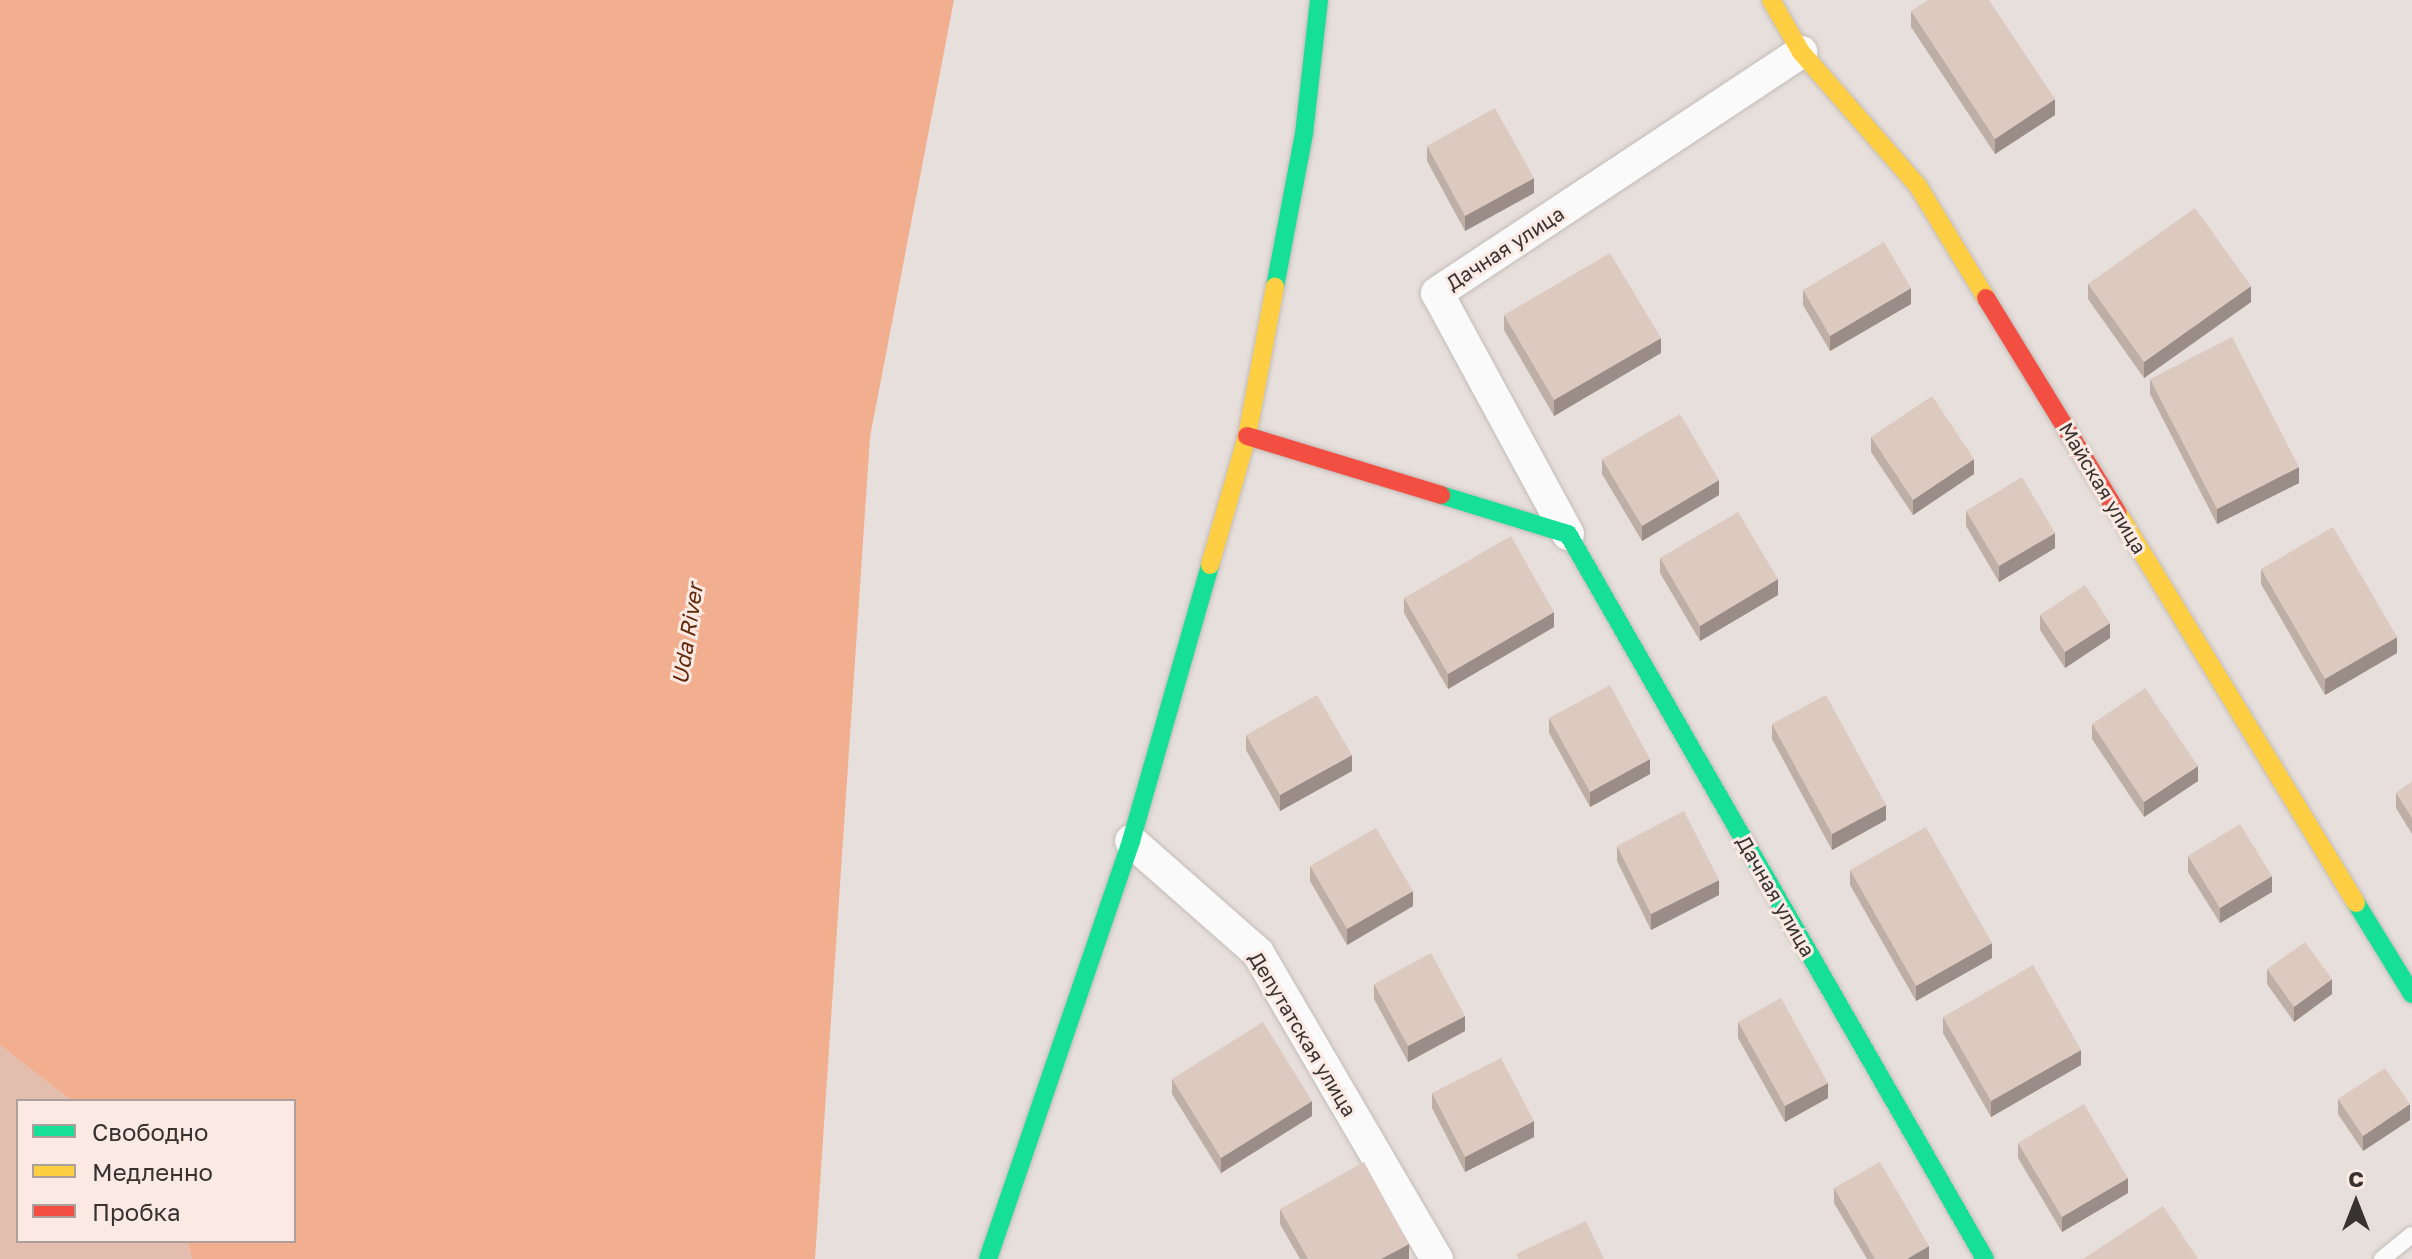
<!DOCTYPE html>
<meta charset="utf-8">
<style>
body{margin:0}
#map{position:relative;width:2412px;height:1259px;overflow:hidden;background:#e7dfdb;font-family:"Golos Text",sans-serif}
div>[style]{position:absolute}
.green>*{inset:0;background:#e3beae}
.water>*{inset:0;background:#f2af90}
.roads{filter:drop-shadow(0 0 2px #c2bcb9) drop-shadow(0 0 2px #c2bcb9)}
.lane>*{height:16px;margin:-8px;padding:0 8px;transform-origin:8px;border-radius:8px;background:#fbfafa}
.street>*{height:32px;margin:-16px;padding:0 16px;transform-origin:16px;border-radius:16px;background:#fbfafa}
.fast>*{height:18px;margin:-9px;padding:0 9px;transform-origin:9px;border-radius:9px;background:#16e098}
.slow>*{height:18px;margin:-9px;padding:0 9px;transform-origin:9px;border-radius:9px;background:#ffcf43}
.jam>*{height:18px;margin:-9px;padding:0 9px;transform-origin:9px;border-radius:9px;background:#f24e42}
.wall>*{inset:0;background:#bdaea6}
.shaded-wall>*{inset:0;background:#9a8d87}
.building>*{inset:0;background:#dccac1}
span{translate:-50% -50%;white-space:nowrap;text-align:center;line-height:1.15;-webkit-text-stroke:6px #faeae3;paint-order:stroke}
.street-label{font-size:20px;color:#383230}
.water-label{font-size:22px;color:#622809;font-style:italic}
.legend{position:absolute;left:16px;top:1099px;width:280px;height:144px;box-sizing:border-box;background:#faeae3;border:2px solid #aca09b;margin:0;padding:10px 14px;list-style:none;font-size:24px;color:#383230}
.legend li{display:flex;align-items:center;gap:16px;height:40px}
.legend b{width:40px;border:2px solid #aca09b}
.north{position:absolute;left:2316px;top:1163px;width:80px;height:80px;-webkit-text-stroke:6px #faeae3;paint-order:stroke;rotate:0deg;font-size:22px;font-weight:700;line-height:32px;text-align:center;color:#383230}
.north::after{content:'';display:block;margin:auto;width:28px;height:36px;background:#383230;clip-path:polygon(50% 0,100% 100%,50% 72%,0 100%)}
</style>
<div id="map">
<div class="green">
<i style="clip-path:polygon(0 1045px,72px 1101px,18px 1101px,18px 1241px,188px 1241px,192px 1259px,0 1259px)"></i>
</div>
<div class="water">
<i style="clip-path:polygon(0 0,954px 0,870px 437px,815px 1259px,192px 1259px,188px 1241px,294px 1241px,294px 1101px,72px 1101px,0 1045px)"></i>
</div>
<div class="roads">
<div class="lane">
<i style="left:2382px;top:1259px;width:38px;rotate:-39deg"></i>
</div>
<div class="street">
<i style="left:1568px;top:534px;width:274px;rotate:-118.5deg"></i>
<i style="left:1437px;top:293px;width:437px;rotate:-33.5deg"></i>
<i style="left:1131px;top:841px;width:169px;rotate:41.4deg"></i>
<i style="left:1258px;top:953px;width:355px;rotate:59.7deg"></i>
</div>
<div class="fast">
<i style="left:1275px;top:287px;width:156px;rotate:-79.3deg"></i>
<i style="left:1304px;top:134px;width:135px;rotate:-83.6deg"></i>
<i style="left:1441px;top:495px;width:133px;rotate:17.1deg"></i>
<i style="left:1568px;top:534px;width:836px;rotate:60.09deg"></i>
<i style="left:2356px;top:903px;width:107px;rotate:58.4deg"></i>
<i style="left:988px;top:1259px;width:442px;rotate:-71.1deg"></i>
<i style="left:1131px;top:841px;width:287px;rotate:-74deg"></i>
</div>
<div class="slow">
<i style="left:1771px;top:0;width:60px;rotate:60deg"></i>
<i style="left:1801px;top:52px;width:178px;rotate:48.9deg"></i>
<i style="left:1918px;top:186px;width:131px;rotate:58.7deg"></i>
<i style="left:2118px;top:513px;width:457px;rotate:58.6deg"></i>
<i style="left:1210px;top:565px;width:134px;rotate:-74deg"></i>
<i style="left:1247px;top:436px;width:152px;rotate:-79.4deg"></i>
</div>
<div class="jam">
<i style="left:1986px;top:298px;width:252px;rotate:58.5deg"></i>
<i style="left:1247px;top:436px;width:203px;rotate:16.9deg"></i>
</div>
</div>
<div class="wall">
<i style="clip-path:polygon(1911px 11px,2055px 115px,1995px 154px,1911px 27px)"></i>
<i style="clip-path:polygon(1427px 146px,1534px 193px,1465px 231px,1427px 161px)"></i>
<i style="clip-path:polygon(2088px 284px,2251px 302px,2144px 378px,2088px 299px)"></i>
<i style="clip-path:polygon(1803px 290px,1911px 304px,1830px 351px,1803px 305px)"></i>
<i style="clip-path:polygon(1504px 315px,1661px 353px,1554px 416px,1504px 330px)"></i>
<i style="clip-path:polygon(2150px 379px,2299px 483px,2217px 524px,2150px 394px)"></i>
<i style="clip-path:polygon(1871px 437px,1974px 474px,1913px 515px,1871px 452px)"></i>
<i style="clip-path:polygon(1602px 459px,1719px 495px,1642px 541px,1602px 474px)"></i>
<i style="clip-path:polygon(1966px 511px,2055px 548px,1999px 582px,1966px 526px)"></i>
<i style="clip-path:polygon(1660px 558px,1778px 595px,1700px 641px,1660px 573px)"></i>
<i style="clip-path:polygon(2261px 569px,2397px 653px,2325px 695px,2261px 584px)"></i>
<i style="clip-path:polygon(1404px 598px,1554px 627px,1448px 689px,1404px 613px)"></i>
<i style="clip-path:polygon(2040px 615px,2110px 638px,2065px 668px,2040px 630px)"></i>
<i style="clip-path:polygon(1549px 718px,1650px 774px,1590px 807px,1549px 733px)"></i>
<i style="clip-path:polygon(1772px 724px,1886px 820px,1832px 850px,1772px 739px)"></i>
<i style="clip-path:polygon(2092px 724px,2198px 781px,2144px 817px,2092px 739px)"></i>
<i style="clip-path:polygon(1246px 735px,1352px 771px,1280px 811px,1246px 750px)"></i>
<i style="clip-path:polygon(2412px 782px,2412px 834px,2396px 808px,2396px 793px)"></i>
<i style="clip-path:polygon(1617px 846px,1719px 895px,1651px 930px,1617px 861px)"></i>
<i style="clip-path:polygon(2188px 856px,2272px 892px,2220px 923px,2188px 872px)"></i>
<i style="clip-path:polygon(1310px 866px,1413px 906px,1347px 945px,1310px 881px)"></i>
<i style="clip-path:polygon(1850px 870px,1992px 958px,1916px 1001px,1850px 885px)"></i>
<i style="clip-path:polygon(2267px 969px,2332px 994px,2294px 1022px,2267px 984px)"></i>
<i style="clip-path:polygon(1374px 984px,1465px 1031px,1408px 1062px,1374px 999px)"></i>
<i style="clip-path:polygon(1943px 1017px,2081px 1065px,1991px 1117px,1943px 1033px)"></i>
<i style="clip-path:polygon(1738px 1022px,1828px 1098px,1785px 1122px,1738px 1038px)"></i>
<i style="clip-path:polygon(1172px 1079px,1312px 1116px,1221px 1173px,1172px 1094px)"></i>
<i style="clip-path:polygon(1432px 1093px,1534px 1137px,1465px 1172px,1432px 1108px)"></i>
<i style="clip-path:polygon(2338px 1099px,2410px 1120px,2363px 1151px,2338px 1114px)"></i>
<i style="clip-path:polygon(2018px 1143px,2128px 1193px,2062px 1232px,2018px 1158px)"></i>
<i style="clip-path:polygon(1834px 1188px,1929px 1259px,1867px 1259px,1834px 1203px)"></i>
<i style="clip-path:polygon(1280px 1209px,1409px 1259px,1300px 1259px,1280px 1224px)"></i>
</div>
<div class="shaded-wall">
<i style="clip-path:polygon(2055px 99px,2055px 115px,1995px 154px,1995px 139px)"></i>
<i style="clip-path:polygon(1534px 178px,1534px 193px,1465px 231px,1465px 216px)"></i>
<i style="clip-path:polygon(2251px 286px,2251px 302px,2144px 378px,2144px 362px)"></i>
<i style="clip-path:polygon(1911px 288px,1911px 304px,1830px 351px,1830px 336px)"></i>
<i style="clip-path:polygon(1661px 338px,1661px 353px,1554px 416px,1554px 400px)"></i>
<i style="clip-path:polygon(1974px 459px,1974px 474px,1913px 515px,1913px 500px)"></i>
<i style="clip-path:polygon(2299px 467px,2299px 483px,2217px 524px,2217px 509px)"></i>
<i style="clip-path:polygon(1719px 480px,1719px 495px,1642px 541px,1642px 526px)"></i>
<i style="clip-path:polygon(2055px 533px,2055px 548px,1999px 582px,1999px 566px)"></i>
<i style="clip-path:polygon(1778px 579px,1778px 595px,1700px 641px,1700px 626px)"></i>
<i style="clip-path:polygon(1554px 612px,1554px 627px,1448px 689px,1448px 674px)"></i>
<i style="clip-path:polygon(2110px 623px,2110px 638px,2065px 668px,2065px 652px)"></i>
<i style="clip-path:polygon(2397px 637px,2397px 653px,2325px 695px,2325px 679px)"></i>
<i style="clip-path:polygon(1352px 755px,1352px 771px,1280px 811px,1280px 795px)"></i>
<i style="clip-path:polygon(1650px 759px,1650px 774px,1590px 807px,1590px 792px)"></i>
<i style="clip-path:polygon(2198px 766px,2198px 781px,2144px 817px,2144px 802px)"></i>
<i style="clip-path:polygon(1886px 805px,1886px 820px,1832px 850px,1832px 834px)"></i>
<i style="clip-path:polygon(2272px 876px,2272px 892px,2220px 923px,2220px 908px)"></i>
<i style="clip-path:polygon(1719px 880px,1719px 895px,1651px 930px,1651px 914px)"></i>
<i style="clip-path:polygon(1413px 891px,1413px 906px,1347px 945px,1347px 929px)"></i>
<i style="clip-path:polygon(1992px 943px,1992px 958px,1916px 1001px,1916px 986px)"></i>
<i style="clip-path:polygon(2332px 979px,2332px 994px,2294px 1022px,2294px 1007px)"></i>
<i style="clip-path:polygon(1465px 1016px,1465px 1031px,1408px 1062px,1408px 1046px)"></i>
<i style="clip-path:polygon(2081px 1050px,2081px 1065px,1991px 1117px,1991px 1101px)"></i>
<i style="clip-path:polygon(1828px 1083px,1828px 1098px,1785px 1122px,1785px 1106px)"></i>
<i style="clip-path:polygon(1312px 1101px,1312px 1116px,1221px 1173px,1221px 1158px)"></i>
<i style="clip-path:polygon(2410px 1104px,2410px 1120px,2363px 1151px,2363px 1136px)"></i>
<i style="clip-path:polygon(1534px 1121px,1534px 1137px,1465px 1172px,1465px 1157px)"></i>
<i style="clip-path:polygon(2128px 1178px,2128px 1193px,2062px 1232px,2062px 1217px)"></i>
<i style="clip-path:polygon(1409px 1244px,1409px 1259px,1381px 1259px)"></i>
<i style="clip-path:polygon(1929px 1246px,1929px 1259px,1907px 1259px)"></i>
</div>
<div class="building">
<i style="clip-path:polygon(1928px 0,1989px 0,2055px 99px,1995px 139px,1911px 11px)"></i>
<i style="clip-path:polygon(1495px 108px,1534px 178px,1465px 216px,1427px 146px)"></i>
<i style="clip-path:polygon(2195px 208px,2251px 286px,2144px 362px,2088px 284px)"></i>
<i style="clip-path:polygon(1884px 242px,1911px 288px,1830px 336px,1803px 290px)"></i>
<i style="clip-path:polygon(1610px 253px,1661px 338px,1554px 400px,1504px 315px)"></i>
<i style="clip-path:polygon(2232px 337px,2299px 467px,2217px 509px,2150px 379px)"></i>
<i style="clip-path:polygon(1932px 396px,1974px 459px,1913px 500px,1871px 437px)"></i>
<i style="clip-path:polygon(1680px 414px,1719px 480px,1642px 526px,1602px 459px)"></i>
<i style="clip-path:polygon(2022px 477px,2055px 533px,1999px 566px,1966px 511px)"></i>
<i style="clip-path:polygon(1738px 512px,1778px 579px,1700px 626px,1660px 558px)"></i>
<i style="clip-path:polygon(2333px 527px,2397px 637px,2325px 679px,2261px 569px)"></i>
<i style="clip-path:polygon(1511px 536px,1554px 612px,1448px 674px,1404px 598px)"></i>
<i style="clip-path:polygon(2085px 585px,2110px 623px,2065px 652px,2040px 615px)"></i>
<i style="clip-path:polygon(1610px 685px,1650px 759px,1590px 792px,1549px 718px)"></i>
<i style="clip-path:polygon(2145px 688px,2198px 766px,2144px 802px,2092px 724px)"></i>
<i style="clip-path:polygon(1317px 695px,1352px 755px,1280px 795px,1246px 735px)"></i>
<i style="clip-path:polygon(1826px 695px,1886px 805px,1832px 834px,1772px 724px)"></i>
<i style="clip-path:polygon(2412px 782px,2412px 818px,2396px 793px)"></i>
<i style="clip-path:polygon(1684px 811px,1719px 880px,1651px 914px,1617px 846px)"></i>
<i style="clip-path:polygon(2240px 824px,2272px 876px,2220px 908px,2188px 856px)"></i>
<i style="clip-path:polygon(1926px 827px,1992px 943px,1916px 986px,1850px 870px)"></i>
<i style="clip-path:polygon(1376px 828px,1413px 891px,1347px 929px,1310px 866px)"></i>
<i style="clip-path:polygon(2305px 942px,2332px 979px,2294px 1007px,2267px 969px)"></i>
<i style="clip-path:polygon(1431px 953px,1465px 1016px,1408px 1046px,1374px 984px)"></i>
<i style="clip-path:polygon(2033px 965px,2081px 1050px,1991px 1101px,1943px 1017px)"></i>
<i style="clip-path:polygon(1781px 998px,1828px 1083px,1785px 1106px,1738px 1022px)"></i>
<i style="clip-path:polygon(1263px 1022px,1312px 1101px,1221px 1158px,1172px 1079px)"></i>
<i style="clip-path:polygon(1501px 1058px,1534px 1121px,1465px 1157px,1432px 1093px)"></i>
<i style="clip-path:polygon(2385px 1068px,2410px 1104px,2363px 1136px,2338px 1099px)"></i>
<i style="clip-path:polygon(2084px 1104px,2128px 1178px,2062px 1217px,2018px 1143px)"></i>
<i style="clip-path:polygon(1364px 1162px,1409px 1244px,1381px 1259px,1308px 1259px,1280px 1209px)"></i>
<i style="clip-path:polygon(1880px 1162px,1929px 1246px,1907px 1259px,1875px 1259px,1834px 1188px)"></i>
<i style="clip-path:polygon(2163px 1206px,2198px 1259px,2083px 1259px)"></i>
<i style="clip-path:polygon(1586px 1221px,1604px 1259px,1519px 1259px,1516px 1254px)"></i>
</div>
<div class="street-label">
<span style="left:1505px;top:248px;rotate:-33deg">Дачная улица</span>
<span style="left:2103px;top:488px;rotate:59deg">Майская улица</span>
<span style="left:1776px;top:896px;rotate:60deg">Дачная улица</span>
<span style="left:1303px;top:1034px;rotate:59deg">Депутатская улица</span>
</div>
<div class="water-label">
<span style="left:687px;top:634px;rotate:-81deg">Uda River</span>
</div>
<ul class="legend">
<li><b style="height:10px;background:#16e098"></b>Свободно</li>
<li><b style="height:10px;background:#ffcf43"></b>Медленно</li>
<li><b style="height:10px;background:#f24e42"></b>Пробка</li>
</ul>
<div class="north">С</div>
</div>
